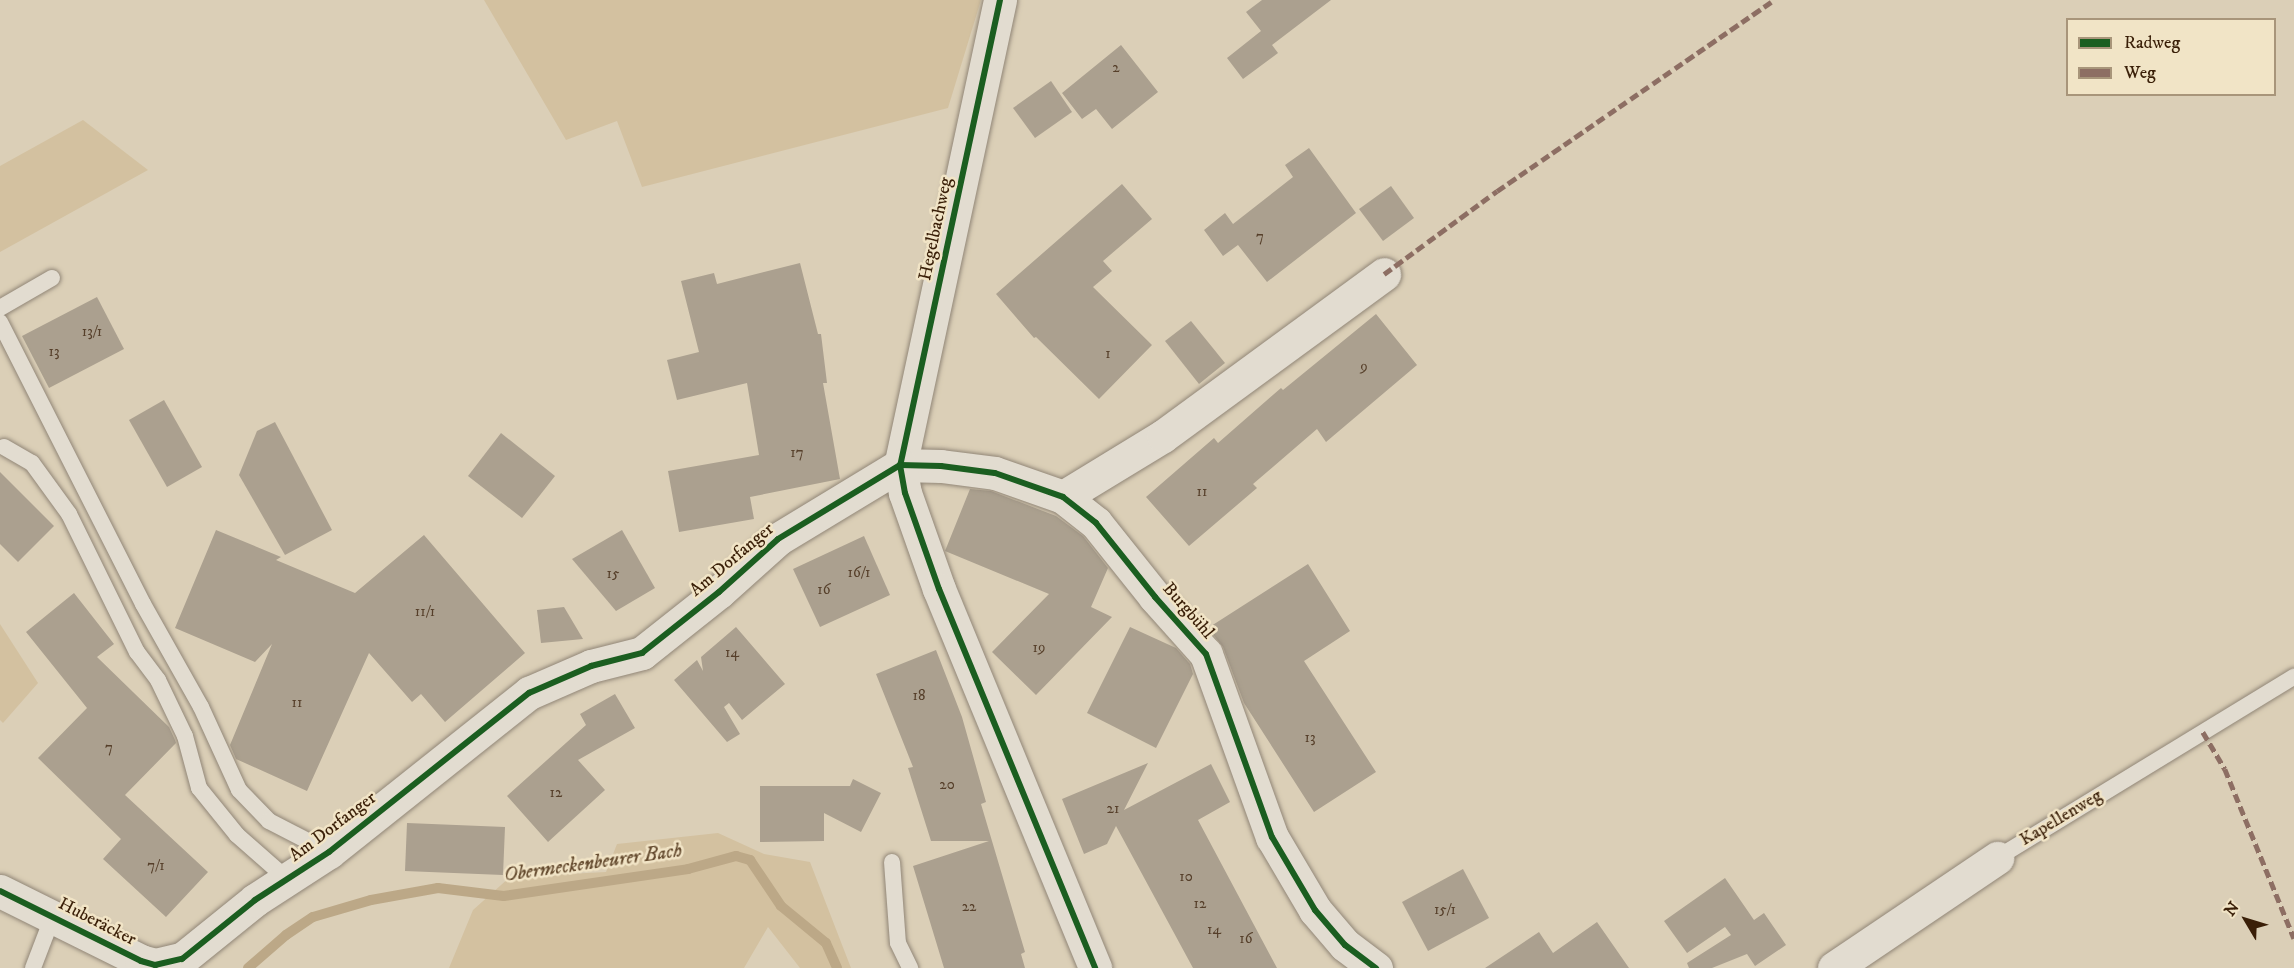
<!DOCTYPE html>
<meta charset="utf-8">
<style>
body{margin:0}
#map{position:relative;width:2294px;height:968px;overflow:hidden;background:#dbcfb7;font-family:"IM FELL DW Pica",serif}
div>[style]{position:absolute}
.green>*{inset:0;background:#d3c1a0}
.stream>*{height:10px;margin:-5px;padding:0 5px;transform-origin:5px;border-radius:5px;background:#bca887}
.building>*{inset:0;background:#aba08f}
.roads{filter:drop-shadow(0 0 2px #918677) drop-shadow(0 0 2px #918677)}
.service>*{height:16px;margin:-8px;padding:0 8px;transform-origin:8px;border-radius:8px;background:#e2dcd0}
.minor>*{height:33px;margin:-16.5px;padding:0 16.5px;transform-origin:16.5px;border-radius:16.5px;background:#e2dcd0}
.quiet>*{height:4.5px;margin-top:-2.25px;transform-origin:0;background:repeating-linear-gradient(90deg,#8d6e63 0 9px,transparent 0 13.5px)}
.cycleway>*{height:6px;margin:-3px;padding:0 3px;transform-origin:3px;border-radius:3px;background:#1b5e20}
span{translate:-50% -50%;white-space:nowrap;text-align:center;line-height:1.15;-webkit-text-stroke:5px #f1e4c6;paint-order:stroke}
.number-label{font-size:15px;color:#563f2a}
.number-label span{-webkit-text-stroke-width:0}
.street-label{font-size:18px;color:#3a1f08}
.water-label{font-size:20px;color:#63492d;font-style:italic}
.legend{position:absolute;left:2066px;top:18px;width:210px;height:78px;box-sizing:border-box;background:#f1e4c6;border:2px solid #a8957a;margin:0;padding:8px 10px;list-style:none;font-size:18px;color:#3a1f08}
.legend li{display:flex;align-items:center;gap:12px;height:30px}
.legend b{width:30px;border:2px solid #a8957a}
.north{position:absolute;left:2216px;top:890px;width:60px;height:60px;-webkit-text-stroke:4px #f1e4c6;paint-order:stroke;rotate:308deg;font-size:16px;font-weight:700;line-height:24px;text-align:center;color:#3a1f08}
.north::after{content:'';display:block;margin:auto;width:21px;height:27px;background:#3a1f08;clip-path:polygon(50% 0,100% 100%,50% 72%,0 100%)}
</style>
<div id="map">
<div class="green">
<i style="clip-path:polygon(484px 0,981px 0,948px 108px,642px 187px,617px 121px,566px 140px)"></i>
<i style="clip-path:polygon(83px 120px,148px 170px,0 252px,0 166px)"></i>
<i style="clip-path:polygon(0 624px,38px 683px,3px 723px,0 720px)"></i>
<i style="clip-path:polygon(718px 833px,764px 854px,810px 862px,851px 968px,800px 968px,768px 927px,744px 968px,449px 968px,473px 910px,510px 877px,606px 872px,617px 844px)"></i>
</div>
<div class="stream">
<i style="left:248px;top:968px;width:50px;rotate:-41deg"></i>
<i style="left:286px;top:935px;width:32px;rotate:-34deg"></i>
<i style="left:313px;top:917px;width:60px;rotate:-16.3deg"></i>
<i style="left:371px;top:900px;width:68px;rotate:-10.2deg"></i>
<i style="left:438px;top:888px;width:66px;rotate:6.9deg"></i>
<i style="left:504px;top:896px;width:186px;rotate:-8.3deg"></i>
<i style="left:688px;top:869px;width:50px;rotate:-15.2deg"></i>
<i style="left:736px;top:856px;width:15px;rotate:16deg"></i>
<i style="left:750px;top:860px;width:55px;rotate:56deg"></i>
<i style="left:781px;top:906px;width:58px;rotate:39.4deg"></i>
<i style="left:826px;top:943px;width:27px;rotate:66deg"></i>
</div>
<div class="building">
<i style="clip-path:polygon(1262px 0,1331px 0,1272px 45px,1278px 53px,1243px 79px,1227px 58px,1261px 31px,1246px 12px)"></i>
<i style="clip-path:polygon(1121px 45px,1158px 92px,1112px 129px,1096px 109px,1082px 119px,1062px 93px)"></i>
<i style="clip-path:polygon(1051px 81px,1072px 112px,1035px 138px,1013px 108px)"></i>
<i style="clip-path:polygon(1309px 148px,1356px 213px,1267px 282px,1238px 245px,1223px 256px,1204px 230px,1225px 213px,1233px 224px,1293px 177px,1285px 165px)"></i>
<i style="clip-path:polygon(1122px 184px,1152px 219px,1103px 261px,1112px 271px,1093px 287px,1152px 345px,1099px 399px,1036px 337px,1034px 338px,996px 294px)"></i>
<i style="clip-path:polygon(1391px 186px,1414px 218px,1383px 241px,1359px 209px)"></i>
<i style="clip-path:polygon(800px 263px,818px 334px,821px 334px,827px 383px,823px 383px,840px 479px,750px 497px,754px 519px,679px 532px,668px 471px,759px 455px,747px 383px,677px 400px,667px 360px,699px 352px,681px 281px,714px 273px,717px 284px)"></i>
<i style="clip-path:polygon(97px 297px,124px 349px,49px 388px,22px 336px)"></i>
<i style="clip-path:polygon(1376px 314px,1417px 365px,1326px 442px,1317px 429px,1253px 484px,1257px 488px,1189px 546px,1146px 497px,1214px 438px,1218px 443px,1281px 388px,1283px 390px)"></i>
<i style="clip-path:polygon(1191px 321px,1225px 363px,1199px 384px,1165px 341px)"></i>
<i style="clip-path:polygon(164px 400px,202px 467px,167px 487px,129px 420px)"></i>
<i style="clip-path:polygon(275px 422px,332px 530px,285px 555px,239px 475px,257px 431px)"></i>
<i style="clip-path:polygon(501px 433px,555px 476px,522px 518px,468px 476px)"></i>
<i style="clip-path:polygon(0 472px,54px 526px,18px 562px,0 544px)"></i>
<i style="clip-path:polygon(970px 489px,991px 491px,1056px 516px,1083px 536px,1108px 568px,1091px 607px,1112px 617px,1036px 695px,992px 652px,1049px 594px,945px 551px)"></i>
<i style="clip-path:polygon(216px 530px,281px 557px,276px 560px,355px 593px,424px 535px,525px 653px,445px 722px,421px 694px,412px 702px,369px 653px,307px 791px,236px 759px,230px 745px,272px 644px,255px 662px,175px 628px)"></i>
<i style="clip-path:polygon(622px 530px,655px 588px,616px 611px,572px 559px)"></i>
<i style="clip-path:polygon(864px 536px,890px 595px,820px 627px,793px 569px)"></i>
<i style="clip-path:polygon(1308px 564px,1350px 631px,1304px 661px,1376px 772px,1314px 812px,1244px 703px,1223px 647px,1208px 628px)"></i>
<i style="clip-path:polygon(74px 593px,114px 644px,97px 657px,169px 727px,175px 740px,176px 743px,125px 795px,208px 872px,166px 917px,103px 859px,121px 839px,38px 758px,87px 708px,26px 632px)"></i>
<i style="clip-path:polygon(564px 607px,583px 639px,541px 643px,537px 610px)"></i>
<i style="clip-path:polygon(736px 627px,785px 684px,742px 720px,729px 703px,724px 707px,740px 734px,727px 742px,674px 680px,697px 660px,703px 671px,701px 657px)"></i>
<i style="clip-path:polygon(1130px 627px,1176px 648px,1190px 664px,1193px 674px,1156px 748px,1087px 713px)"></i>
<i style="clip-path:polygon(936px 650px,962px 717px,986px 802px,981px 804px,1025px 952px,1021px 954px,1025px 968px,944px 968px,913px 866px,989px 841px,931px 841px,908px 768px,913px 767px,876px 674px)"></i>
<i style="clip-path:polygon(615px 694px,635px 728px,578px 760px,605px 790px,548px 842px,507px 796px,586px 725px,580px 714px)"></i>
<i style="clip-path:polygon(1148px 763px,1124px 810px,1211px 764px,1230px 802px,1198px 820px,1277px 968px,1193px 968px,1116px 826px,1107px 844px,1084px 854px,1062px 799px)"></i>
<i style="clip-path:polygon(853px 779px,881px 793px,861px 832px,824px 813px,824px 841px,760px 842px,760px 786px,850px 786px)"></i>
<i style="clip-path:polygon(407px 823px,505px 827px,503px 875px,405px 871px)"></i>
<i style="clip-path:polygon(1463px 869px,1489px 918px,1428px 951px,1402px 902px)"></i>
<i style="clip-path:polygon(1725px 878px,1754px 920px,1764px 913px,1786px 945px,1755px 966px,1747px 954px,1712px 968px,1689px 968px,1687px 963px,1731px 935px,1725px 927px,1687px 953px,1664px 921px)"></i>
<i style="clip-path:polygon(1597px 922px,1629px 968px,1485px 968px,1539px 932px,1553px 953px)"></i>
</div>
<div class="roads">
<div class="service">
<i style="left:0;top:308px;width:60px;rotate:-30deg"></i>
<i style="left:0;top:322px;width:316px;rotate:63.1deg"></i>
<i style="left:143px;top:604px;width:118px;rotate:60.6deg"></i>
<i style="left:201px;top:707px;width:91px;rotate:65.4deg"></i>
<i style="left:239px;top:790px;width:43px;rotate:45.9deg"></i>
<i style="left:269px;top:821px;width:68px;rotate:27.3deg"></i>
<i style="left:4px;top:447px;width:32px;rotate:30deg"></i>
<i style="left:32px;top:463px;width:63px;rotate:54deg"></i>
<i style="left:69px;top:514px;width:154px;rotate:63.8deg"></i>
<i style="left:137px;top:652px;width:35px;rotate:53deg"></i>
<i style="left:158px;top:680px;width:62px;rotate:64.3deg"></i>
<i style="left:185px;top:736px;width:54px;rotate:74.9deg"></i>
<i style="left:199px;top:788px;width:60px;rotate:51deg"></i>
<i style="left:237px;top:835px;width:67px;rotate:41.3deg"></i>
<i style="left:1997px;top:858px;width:348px;rotate:-31.4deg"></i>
<i style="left:892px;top:862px;width:81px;rotate:85.8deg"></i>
<i style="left:898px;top:943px;width:28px;rotate:64deg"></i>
<i style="left:33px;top:968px;width:56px;rotate:-69deg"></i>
</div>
<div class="minor">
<i style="left:1000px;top:0;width:476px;rotate:102.1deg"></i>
<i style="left:900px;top:465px;width:41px;rotate:1.4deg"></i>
<i style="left:941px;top:466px;width:54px;rotate:7.4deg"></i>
<i style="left:995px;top:473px;width:72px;rotate:19.4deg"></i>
<i style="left:1063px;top:497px;width:42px;rotate:38.2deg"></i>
<i style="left:1096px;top:523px;width:95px;rotate:51.4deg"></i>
<i style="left:1155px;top:597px;width:76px;rotate:48.2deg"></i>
<i style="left:1206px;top:654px;width:195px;rotate:70.2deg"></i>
<i style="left:1272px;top:837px;width:85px;rotate:59.5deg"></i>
<i style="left:1315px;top:910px;width:46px;rotate:49.4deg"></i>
<i style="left:1345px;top:945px;width:39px;rotate:37deg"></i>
<i style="left:1063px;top:497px;width:117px;rotate:-31.4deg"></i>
<i style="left:1163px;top:436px;width:274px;rotate:-36.2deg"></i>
<i style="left:0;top:891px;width:157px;rotate:26.4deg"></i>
<i style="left:141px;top:961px;width:15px;rotate:16deg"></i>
<i style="left:155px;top:965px;width:28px;rotate:-13deg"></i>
<i style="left:182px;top:959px;width:94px;rotate:-38.9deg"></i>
<i style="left:255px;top:900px;width:88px;rotate:-33deg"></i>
<i style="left:329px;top:852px;width:256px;rotate:-38.5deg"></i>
<i style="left:529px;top:693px;width:68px;rotate:-23.5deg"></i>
<i style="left:591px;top:666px;width:53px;rotate:-14.3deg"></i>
<i style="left:642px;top:653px;width:98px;rotate:-38.4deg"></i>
<i style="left:719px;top:592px;width:79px;rotate:-41.9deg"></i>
<i style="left:778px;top:539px;width:143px;rotate:-31.2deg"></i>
<i style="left:900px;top:465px;width:28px;rotate:80deg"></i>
<i style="left:905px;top:493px;width:102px;rotate:70.5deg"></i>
<i style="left:939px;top:589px;width:410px;rotate:67.6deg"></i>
<i style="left:1834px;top:968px;width:197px;rotate:-34deg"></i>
</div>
</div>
<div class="quiet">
<i style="left:1384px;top:274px;width:140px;rotate:-36.3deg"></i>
<i style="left:1497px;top:191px;width:336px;rotate:-34.6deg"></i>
<i style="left:2203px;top:732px;width:43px;rotate:59.3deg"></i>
<i style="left:2225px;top:769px;width:183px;rotate:67.8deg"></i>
</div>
<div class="cycleway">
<i style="left:1000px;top:0;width:476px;rotate:102.1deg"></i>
<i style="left:900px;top:465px;width:41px;rotate:1.4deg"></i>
<i style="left:941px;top:466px;width:54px;rotate:7.4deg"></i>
<i style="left:995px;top:473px;width:72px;rotate:19.4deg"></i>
<i style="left:1063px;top:497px;width:42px;rotate:38.2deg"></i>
<i style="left:1096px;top:523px;width:95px;rotate:51.4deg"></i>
<i style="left:1155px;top:597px;width:76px;rotate:48.2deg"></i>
<i style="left:1206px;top:654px;width:195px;rotate:70.2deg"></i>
<i style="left:1272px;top:837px;width:85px;rotate:59.5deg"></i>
<i style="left:1315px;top:910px;width:46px;rotate:49.4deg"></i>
<i style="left:1345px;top:945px;width:39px;rotate:37deg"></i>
<i style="left:0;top:891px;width:157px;rotate:26.4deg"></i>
<i style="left:141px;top:961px;width:15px;rotate:16deg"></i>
<i style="left:155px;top:965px;width:28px;rotate:-13deg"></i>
<i style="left:182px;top:959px;width:94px;rotate:-38.9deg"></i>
<i style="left:255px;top:900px;width:88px;rotate:-33deg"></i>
<i style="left:329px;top:852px;width:256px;rotate:-38.5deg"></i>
<i style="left:529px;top:693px;width:68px;rotate:-23.5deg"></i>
<i style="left:591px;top:666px;width:53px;rotate:-14.3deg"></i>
<i style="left:642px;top:653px;width:98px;rotate:-38.4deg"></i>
<i style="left:719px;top:592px;width:79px;rotate:-41.9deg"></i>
<i style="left:778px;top:539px;width:143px;rotate:-31.2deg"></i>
<i style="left:900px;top:465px;width:28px;rotate:80deg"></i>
<i style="left:905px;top:493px;width:102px;rotate:70.5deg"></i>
<i style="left:939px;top:589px;width:410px;rotate:67.6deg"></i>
</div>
<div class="number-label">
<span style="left:1116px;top:68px">2</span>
<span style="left:1260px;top:237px">7</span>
<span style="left:92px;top:332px">13/1</span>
<span style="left:54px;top:352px">13</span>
<span style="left:1108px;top:354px">1</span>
<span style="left:1364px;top:367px">9</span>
<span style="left:797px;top:453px">17</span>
<span style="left:1202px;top:492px">11</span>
<span style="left:859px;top:573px">16/1</span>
<span style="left:613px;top:574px">15</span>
<span style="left:824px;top:590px">16</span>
<span style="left:425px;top:612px">11/1</span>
<span style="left:1039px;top:648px">19</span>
<span style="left:732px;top:653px">14</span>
<span style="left:919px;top:696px">18</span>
<span style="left:297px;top:703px">11</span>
<span style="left:1310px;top:738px">13</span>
<span style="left:109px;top:748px">7</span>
<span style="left:947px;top:785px">20</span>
<span style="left:556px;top:793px">12</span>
<span style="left:1113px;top:809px">21</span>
<span style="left:156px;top:866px">7/1</span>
<span style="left:1186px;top:877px">10</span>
<span style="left:1200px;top:904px">12</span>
<span style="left:969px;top:907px">22</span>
<span style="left:1445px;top:910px">15/1</span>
<span style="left:1214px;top:930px">14</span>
<span style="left:1246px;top:939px">16</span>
</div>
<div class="street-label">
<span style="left:936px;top:229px;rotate:-78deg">Hegelbachweg</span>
<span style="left:732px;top:560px;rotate:-40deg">Am Dorfanger</span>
<span style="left:1188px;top:611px;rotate:49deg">Burgbühl</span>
<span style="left:2061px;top:818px;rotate:-31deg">Kapellenweg</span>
<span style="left:333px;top:827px;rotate:-37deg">Am Dorfanger</span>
<span style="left:97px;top:922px;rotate:27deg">Huberäcker</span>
</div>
<div class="water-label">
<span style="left:593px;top:863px;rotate:-8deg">Obermeckenbeurer Bach</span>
</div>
<ul class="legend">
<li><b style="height:8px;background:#1b5e20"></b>Radweg</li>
<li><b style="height:8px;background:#8d6e63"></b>Weg</li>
</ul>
<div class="north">N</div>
</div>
